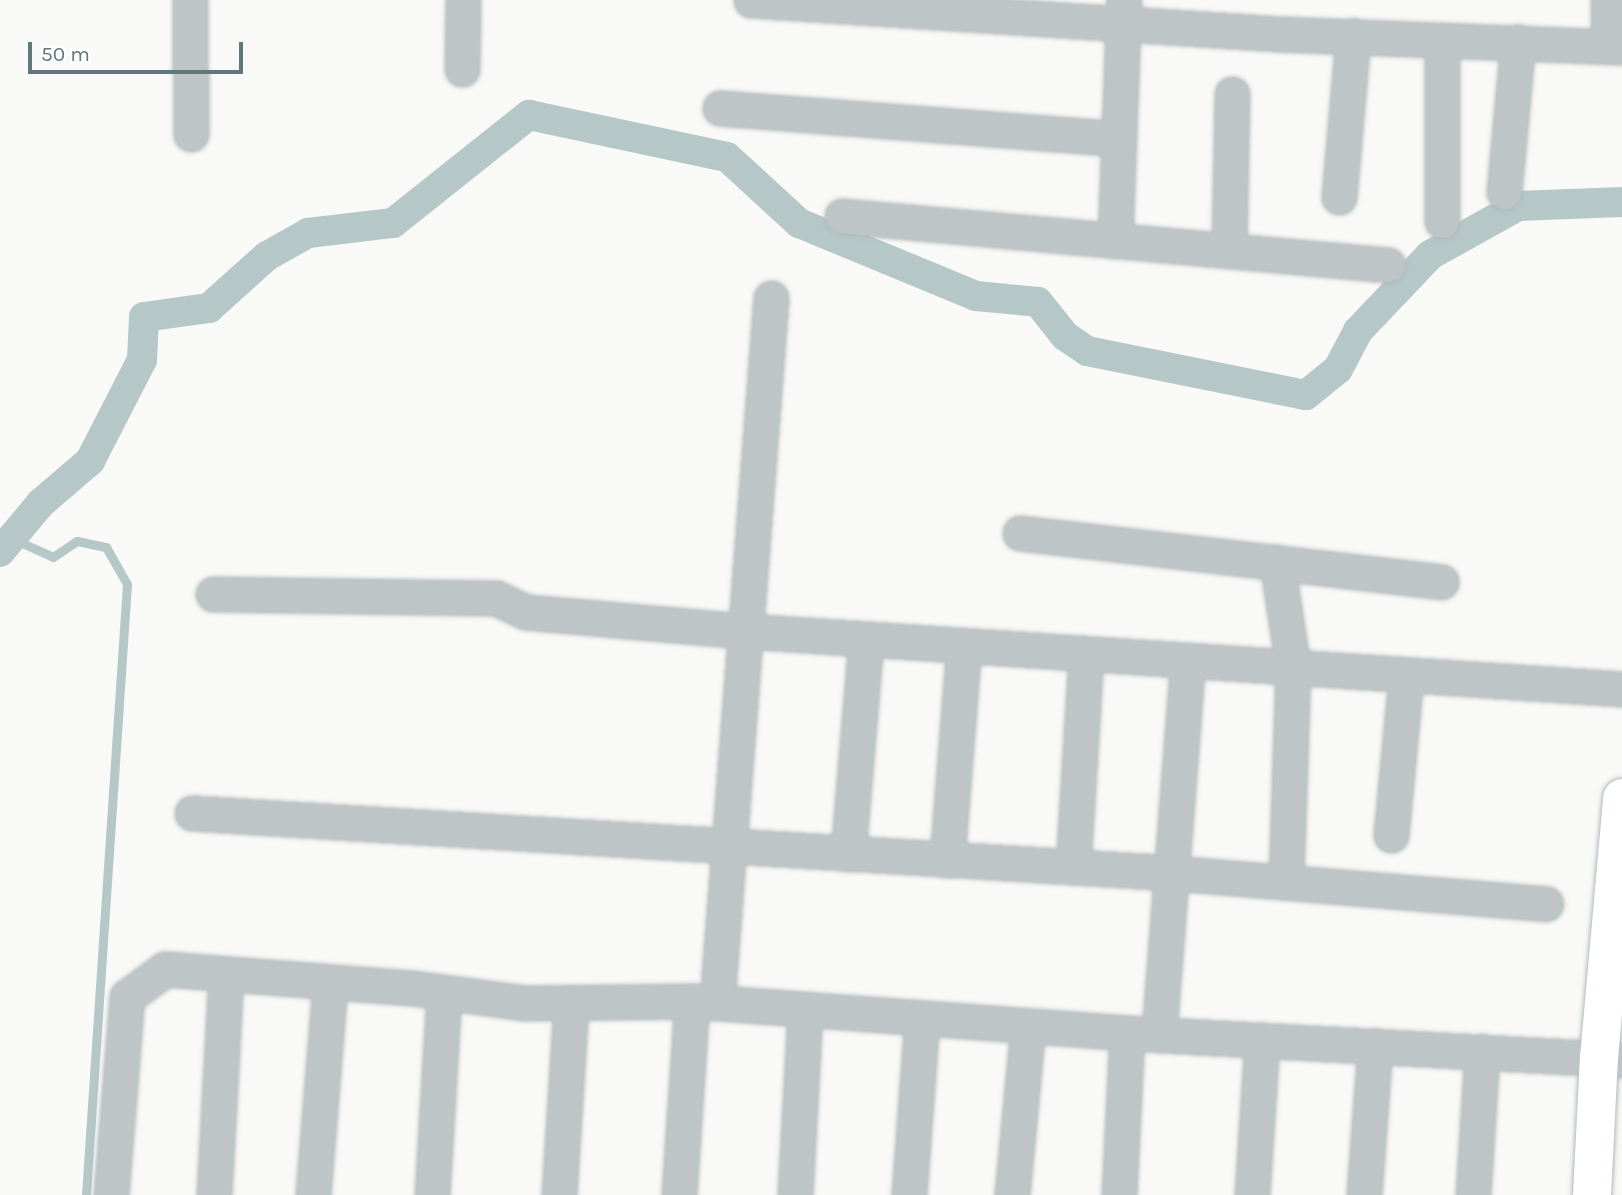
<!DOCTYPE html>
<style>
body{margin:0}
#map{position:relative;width:1622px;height:1195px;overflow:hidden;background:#f9f9f7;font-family:Karla,sans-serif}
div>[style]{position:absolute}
.stream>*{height:9px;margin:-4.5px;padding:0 4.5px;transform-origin:4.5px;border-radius:4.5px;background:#b5c7c7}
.canal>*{height:30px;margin:-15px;padding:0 15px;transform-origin:15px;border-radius:15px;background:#b5c7c7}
.roads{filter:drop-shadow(0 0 2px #b2babb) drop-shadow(0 0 2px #b2babb)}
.minor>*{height:33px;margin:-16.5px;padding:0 16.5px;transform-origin:16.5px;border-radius:16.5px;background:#bec5c7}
.major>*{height:38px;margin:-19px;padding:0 19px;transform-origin:19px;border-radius:19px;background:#fff}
span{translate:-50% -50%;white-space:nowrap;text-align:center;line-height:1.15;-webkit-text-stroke:7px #fff;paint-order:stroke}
.scale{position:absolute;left:28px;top:42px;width:215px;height:32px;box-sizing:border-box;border:4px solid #60777b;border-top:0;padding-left:9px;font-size:21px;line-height:24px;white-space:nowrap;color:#60777b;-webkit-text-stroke:5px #fff;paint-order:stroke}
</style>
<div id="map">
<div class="stream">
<i style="left:11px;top:538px;width:46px;rotate:24.3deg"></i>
<i style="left:53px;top:557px;width:29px;rotate:-34deg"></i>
<i style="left:77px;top:541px;width:30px;rotate:12deg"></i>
<i style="left:106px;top:547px;width:43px;rotate:60.4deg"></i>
<i style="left:127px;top:584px;width:612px;rotate:93.84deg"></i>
</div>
<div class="canal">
<i style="left:0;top:552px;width:64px;rotate:-50.1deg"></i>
<i style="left:41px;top:503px;width:65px;rotate:-40.6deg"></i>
<i style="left:90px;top:461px;width:114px;rotate:-62.8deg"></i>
<i style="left:142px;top:360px;width:43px;rotate:-87.3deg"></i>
<i style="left:144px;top:317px;width:66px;rotate:-7.9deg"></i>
<i style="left:209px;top:308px;width:78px;rotate:-41.9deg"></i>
<i style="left:267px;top:256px;width:47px;rotate:-29.3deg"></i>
<i style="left:308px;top:233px;width:86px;rotate:-6.7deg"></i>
<i style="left:393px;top:223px;width:174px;rotate:-38.5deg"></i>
<i style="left:529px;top:115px;width:202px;rotate:12deg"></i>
<i style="left:727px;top:157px;width:98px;rotate:42.5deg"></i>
<i style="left:799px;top:223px;width:191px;rotate:22.4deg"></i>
<i style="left:976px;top:296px;width:62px;rotate:5.5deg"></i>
<i style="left:1038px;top:302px;width:43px;rotate:51.5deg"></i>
<i style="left:1065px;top:336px;width:27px;rotate:34deg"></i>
<i style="left:1087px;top:351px;width:223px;rotate:11.4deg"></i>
<i style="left:1306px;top:395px;width:41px;rotate:-39.1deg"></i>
<i style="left:1338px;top:369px;width:43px;rotate:-62.2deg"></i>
<i style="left:1358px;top:331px;width:105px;rotate:-46.5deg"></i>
<i style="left:1430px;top:255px;width:101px;rotate:-29.1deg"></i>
<i style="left:1518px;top:206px;width:104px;rotate:-2.2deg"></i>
</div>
<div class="roads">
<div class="minor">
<i style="left:190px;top:0;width:134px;rotate:89.6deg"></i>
<i style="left:751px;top:0;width:530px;rotate:3.68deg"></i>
<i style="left:1280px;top:34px;width:342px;rotate:2.2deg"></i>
<i style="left:1608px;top:0;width:46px;rotate:88.8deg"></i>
<i style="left:462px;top:69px;width:69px;rotate:-89.2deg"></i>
<i style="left:720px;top:108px;width:400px;rotate:4.4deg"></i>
<i style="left:1504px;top:192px;width:151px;rotate:-84.7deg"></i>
<i style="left:1339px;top:197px;width:162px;rotate:-85deg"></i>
<i style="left:842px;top:216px;width:548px;rotate:5.13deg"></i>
<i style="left:1442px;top:221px;width:181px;rotate:-90deg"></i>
<i style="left:1115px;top:241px;width:241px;rotate:-87.9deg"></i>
<i style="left:1229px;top:251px;width:157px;rotate:-88.9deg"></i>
<i style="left:1020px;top:533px;width:424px;rotate:6.6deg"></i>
<i style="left:1277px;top:562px;width:107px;rotate:81.4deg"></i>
<i style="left:1293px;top:668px;width:214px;rotate:91.9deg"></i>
<i style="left:213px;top:594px;width:283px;rotate:0.8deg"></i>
<i style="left:496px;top:598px;width:33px;rotate:25deg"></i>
<i style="left:526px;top:612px;width:220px;rotate:5deg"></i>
<i style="left:745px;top:631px;width:879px;rotate:3.78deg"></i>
<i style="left:192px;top:813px;width:982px;rotate:3.5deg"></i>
<i style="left:1172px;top:873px;width:375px;rotate:4.7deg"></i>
<i style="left:1391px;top:835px;width:161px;rotate:-84.6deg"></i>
<i style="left:848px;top:854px;width:215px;rotate:-85.2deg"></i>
<i style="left:947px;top:860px;width:215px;rotate:-85.5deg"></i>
<i style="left:1073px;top:867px;width:212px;rotate:-86.5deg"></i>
<i style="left:717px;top:1003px;width:707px;rotate:-85.62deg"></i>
<i style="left:1159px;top:1034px;width:374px;rotate:-85.6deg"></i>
<i style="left:111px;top:1195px;width:199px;rotate:-85.4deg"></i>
<i style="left:127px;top:997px;width:47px;rotate:-36.4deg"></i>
<i style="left:165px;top:969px;width:249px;rotate:4.4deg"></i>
<i style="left:413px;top:988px;width:114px;rotate:7.6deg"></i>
<i style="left:526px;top:1003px;width:166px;rotate:-0.7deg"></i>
<i style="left:692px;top:1001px;width:436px;rotate:4.2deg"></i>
<i style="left:1127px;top:1033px;width:496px;rotate:3.1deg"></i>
<i style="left:214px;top:1195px;width:219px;rotate:-86.9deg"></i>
<i style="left:313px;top:1195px;width:212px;rotate:-85.4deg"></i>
<i style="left:432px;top:1195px;width:202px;rotate:-86.6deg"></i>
<i style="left:559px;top:1195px;width:193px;rotate:-86.4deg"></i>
<i style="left:679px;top:1195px;width:194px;rotate:-86.2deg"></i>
<i style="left:795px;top:1195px;width:186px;rotate:-86.9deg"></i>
<i style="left:909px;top:1195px;width:177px;rotate:-85.8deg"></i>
<i style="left:1012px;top:1195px;width:170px;rotate:-84.6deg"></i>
<i style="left:1119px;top:1195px;width:162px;rotate:-87.2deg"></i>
<i style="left:1252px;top:1195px;width:155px;rotate:-86.3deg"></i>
<i style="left:1364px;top:1195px;width:150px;rotate:-85.8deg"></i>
<i style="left:1473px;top:1195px;width:144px;rotate:-86.4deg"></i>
</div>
<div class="major">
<i style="left:1592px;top:1195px;width:137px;rotate:-87.1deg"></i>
<i style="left:1599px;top:1058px;width:261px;rotate:-84.9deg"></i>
</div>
</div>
<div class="scale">50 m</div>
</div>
